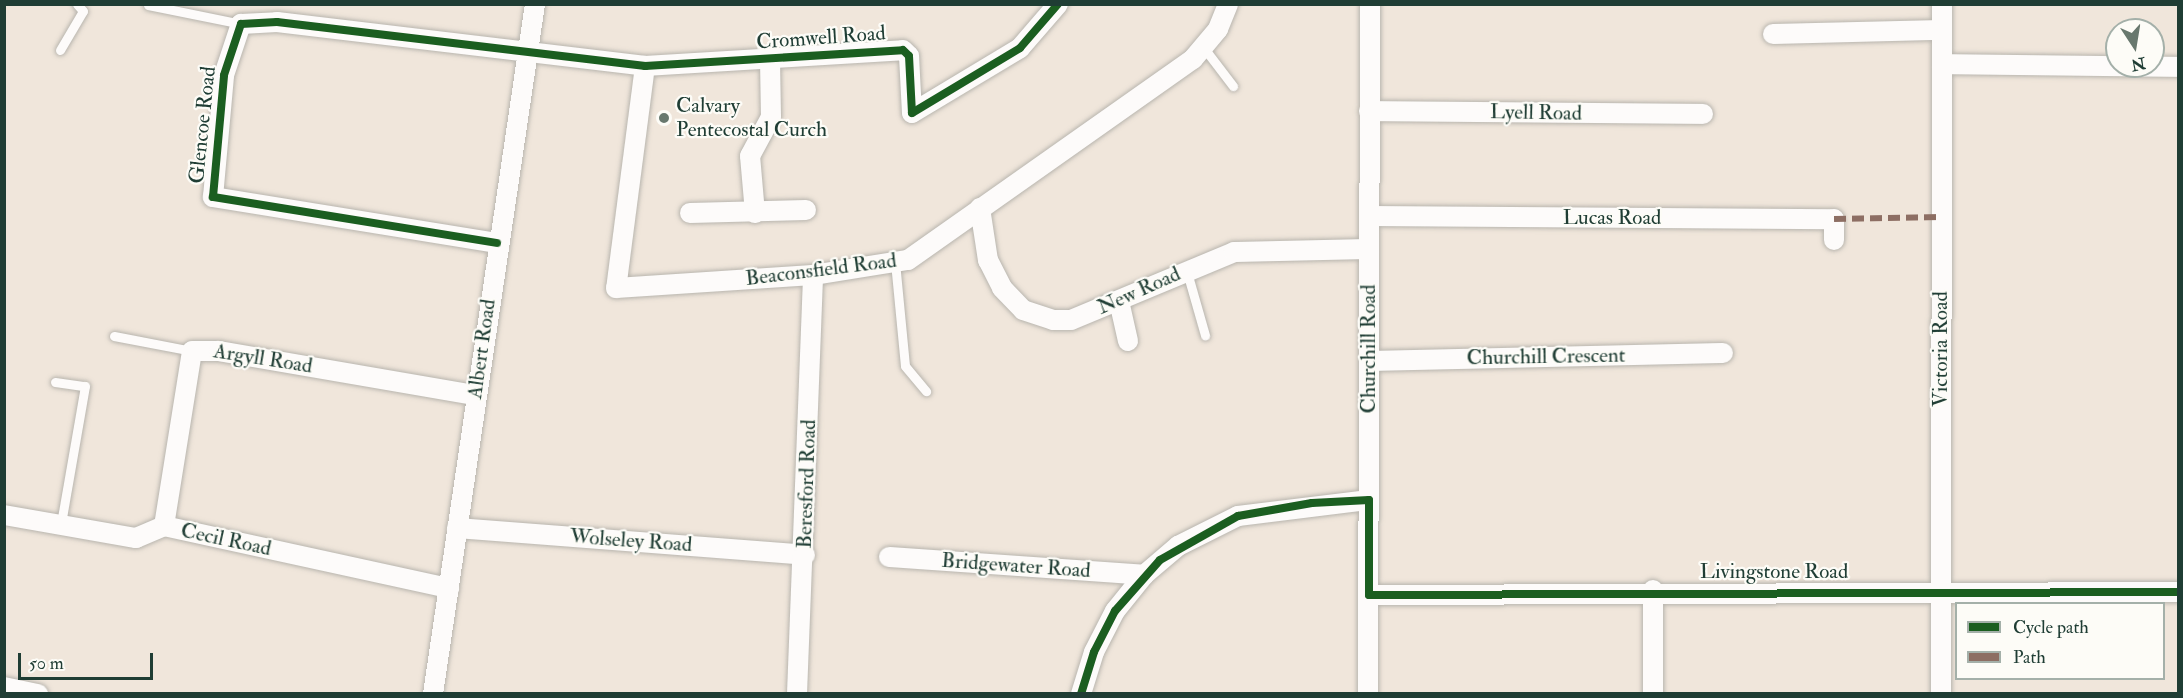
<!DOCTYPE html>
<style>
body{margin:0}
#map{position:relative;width:2183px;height:698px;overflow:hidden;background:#f0e6db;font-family:"IM FELL Double Pica",serif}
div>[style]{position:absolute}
.roads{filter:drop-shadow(0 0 2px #b8b5ae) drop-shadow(0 0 2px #b8b5ae)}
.service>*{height:9px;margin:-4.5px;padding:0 4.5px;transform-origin:4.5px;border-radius:4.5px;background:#fdfbfa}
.minor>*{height:20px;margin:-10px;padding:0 10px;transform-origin:10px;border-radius:10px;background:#fdfbfa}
.quiet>*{height:6px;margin-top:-3px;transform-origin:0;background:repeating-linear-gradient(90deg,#8d6e63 0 12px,transparent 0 18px)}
.cycleway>*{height:8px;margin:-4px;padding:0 4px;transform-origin:4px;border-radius:4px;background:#1b5e20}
.dots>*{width:16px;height:16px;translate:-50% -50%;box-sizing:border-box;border:3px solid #fdfcf7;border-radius:50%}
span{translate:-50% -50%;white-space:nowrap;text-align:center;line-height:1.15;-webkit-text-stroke:4.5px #fdfcf7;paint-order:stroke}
.street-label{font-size:21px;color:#1f3d34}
.poi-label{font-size:21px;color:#1f3d34}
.left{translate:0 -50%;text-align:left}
.frame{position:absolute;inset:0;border:6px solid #1f3d34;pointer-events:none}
.legend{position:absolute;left:1955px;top:602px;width:210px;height:78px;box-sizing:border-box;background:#fdfcf7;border:2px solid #a4b0a9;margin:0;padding:8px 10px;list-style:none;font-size:18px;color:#1f3d34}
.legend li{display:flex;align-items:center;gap:12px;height:30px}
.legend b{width:30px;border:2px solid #a4b0a9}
.north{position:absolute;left:2105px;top:18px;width:60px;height:60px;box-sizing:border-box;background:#fdfcf7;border:2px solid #a4b0a9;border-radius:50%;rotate:168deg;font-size:16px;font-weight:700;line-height:24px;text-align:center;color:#1f3d34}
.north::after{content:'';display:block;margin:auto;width:21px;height:27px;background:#68786e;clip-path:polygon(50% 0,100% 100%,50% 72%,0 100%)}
.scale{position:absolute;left:18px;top:653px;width:135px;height:27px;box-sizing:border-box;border:3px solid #1f3d34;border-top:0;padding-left:8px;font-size:18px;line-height:21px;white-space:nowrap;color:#1f3d34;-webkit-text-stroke:4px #fdfcf7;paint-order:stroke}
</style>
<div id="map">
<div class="roads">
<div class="service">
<i style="left:148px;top:5px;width:95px;rotate:11.5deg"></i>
<i style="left:1204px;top:48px;width:48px;rotate:52.7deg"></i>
<i style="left:60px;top:50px;width:45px;rotate:-59.5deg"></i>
<i style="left:83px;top:11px;width:9px;rotate:-131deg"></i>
<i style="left:895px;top:262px;width:104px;rotate:84.5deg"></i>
<i style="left:905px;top:366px;width:33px;rotate:50deg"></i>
<i style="left:1187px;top:272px;width:66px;rotate:74.1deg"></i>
<i style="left:114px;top:336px;width:79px;rotate:10.9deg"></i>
<i style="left:55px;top:382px;width:30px;rotate:8deg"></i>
<i style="left:85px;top:386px;width:140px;rotate:99.9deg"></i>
</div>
<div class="minor">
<i style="left:1773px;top:34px;width:169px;rotate:-1.4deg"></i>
<i style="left:1942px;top:64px;width:236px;rotate:0.7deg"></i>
<i style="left:645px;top:66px;width:224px;rotate:97.4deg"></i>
<i style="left:616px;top:288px;width:197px;rotate:-3.8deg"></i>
<i style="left:813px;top:275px;width:96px;rotate:-9deg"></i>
<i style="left:908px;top:260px;width:349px;rotate:-35.2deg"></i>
<i style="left:1193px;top:59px;width:39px;rotate:-50deg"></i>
<i style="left:1218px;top:29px;width:27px;rotate:-68deg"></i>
<i style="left:1369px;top:111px;width:334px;rotate:0.5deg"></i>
<i style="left:980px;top:208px;width:53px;rotate:81.3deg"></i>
<i style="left:988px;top:260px;width:31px;rotate:63deg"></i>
<i style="left:1002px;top:288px;width:30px;rotate:46deg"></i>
<i style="left:1023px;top:310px;width:32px;rotate:18deg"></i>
<i style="left:1053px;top:320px;width:18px"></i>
<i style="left:1071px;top:320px;width:177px;rotate:-22.6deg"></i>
<i style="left:1234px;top:252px;width:135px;rotate:-1.3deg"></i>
<i style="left:690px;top:213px;width:116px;rotate:-1.5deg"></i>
<i style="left:755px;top:213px;width:57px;rotate:-95deg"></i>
<i style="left:750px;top:156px;width:44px;rotate:-61.7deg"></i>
<i style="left:771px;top:117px;width:57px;rotate:-91deg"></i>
<i style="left:1369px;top:216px;width:465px;rotate:0.4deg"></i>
<i style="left:1834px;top:219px;width:21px;rotate:90deg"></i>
<i style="left:497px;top:243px;width:288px;rotate:-170.8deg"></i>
<i style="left:213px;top:197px;width:122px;rotate:-84.8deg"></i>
<i style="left:224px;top:75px;width:54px;rotate:-71.6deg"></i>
<i style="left:241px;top:24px;width:36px;rotate:-3deg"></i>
<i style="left:277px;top:22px;width:371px;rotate:6.8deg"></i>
<i style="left:645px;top:66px;width:258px;rotate:-3.5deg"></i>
<i style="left:903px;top:50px;width:8px;rotate:45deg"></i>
<i style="left:909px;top:56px;width:57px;rotate:87deg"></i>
<i style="left:912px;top:113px;width:126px;rotate:-31deg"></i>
<i style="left:1020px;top:48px;width:58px;rotate:-49.2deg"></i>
<i style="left:1119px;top:301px;width:41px;rotate:77.3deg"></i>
<i style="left:1369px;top:361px;width:354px;rotate:-1.3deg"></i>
<i style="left:4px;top:515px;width:134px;rotate:9.9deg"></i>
<i style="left:136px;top:538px;width:30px;rotate:-23deg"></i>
<i style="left:164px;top:526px;width:292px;rotate:12.3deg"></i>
<i style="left:164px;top:526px;width:177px;rotate:-80.9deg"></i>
<i style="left:192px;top:351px;width:27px"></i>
<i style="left:219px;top:351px;width:260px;rotate:9.8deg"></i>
<i style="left:457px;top:528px;width:349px;rotate:4.4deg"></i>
<i style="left:889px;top:557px;width:256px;rotate:4deg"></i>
<i style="left:1653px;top:590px;width:104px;rotate:90deg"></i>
<i style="left:1369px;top:595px;width:809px;rotate:-0.21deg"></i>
<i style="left:4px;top:687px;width:35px;rotate:12deg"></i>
<i style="left:433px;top:694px;width:697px;rotate:-81.59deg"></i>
<i style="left:797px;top:694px;width:419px;rotate:-87.8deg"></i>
<i style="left:1081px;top:694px;width:44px;rotate:-72.8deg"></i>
<i style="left:1094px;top:652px;width:46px;rotate:-62.9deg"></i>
<i style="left:1115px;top:611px;width:46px;rotate:-51.1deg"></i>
<i style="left:1144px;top:575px;width:45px;rotate:-40.5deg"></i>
<i style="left:1178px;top:546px;width:67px;rotate:-26.6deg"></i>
<i style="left:1238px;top:516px;width:132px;rotate:-7deg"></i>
<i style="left:1368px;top:694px;width:690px;rotate:-89.83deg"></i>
<i style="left:1941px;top:694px;width:690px;rotate:-89.92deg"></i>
</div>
</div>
<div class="quiet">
<i style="left:1834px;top:219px;width:107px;rotate:-1.1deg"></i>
</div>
<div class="cycleway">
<i style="left:497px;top:243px;width:288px;rotate:-170.8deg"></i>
<i style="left:213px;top:197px;width:122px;rotate:-84.8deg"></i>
<i style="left:224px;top:75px;width:54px;rotate:-71.6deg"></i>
<i style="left:241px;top:24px;width:36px;rotate:-3deg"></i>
<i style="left:277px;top:22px;width:371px;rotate:6.8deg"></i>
<i style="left:645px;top:66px;width:258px;rotate:-3.5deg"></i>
<i style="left:903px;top:50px;width:8px;rotate:45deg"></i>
<i style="left:909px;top:56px;width:57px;rotate:87deg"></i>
<i style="left:912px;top:113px;width:126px;rotate:-31deg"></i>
<i style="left:1020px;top:48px;width:58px;rotate:-49.2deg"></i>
<i style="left:1081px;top:694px;width:44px;rotate:-72.8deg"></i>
<i style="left:1094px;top:652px;width:46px;rotate:-62.9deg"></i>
<i style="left:1115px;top:611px;width:68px;rotate:-48.6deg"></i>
<i style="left:1160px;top:560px;width:90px;rotate:-29.4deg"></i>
<i style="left:1238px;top:516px;width:75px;rotate:-10deg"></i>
<i style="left:1312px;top:503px;width:57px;rotate:-3deg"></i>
<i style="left:1369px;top:500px;width:95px;rotate:90deg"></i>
<i style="left:1369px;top:595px;width:809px;rotate:-0.21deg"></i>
</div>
<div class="dots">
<i style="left:664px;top:118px;background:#68786e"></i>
</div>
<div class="street-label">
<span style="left:821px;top:38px;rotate:-4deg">Cromwell Road</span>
<span style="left:1536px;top:113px;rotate:1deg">Lyell Road</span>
<span style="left:203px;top:125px;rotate:-84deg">Glencoe Road</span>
<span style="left:1612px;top:218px">Lucas Road</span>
<span style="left:821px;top:270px;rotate:-7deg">Beaconsfield Road</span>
<span style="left:1139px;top:291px;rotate:-24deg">New Road</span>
<span style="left:482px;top:349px;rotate:-82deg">Albert Road</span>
<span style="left:1369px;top:349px;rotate:-90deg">Churchill Road</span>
<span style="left:1941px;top:349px;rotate:-90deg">Victoria Road</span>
<span style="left:1546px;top:357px;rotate:-1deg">Churchill Crescent</span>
<span style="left:263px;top:359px;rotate:9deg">Argyll Road</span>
<span style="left:807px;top:484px;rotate:-88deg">Beresford Road</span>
<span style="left:226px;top:540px;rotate:12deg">Cecil Road</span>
<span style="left:631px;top:541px;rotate:4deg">Wolseley Road</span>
<span style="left:1016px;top:566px;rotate:4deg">Bridgewater Road</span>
<span style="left:1774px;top:572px">Livingstone Road</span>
</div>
<div class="poi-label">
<span class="left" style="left:676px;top:118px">Calvary<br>Pentecostal Curch</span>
</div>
<div class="frame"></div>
<ul class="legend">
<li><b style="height:8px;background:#1b5e20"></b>Cycle path</li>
<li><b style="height:8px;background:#8d6e63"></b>Path</li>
</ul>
<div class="north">N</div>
<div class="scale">50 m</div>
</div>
